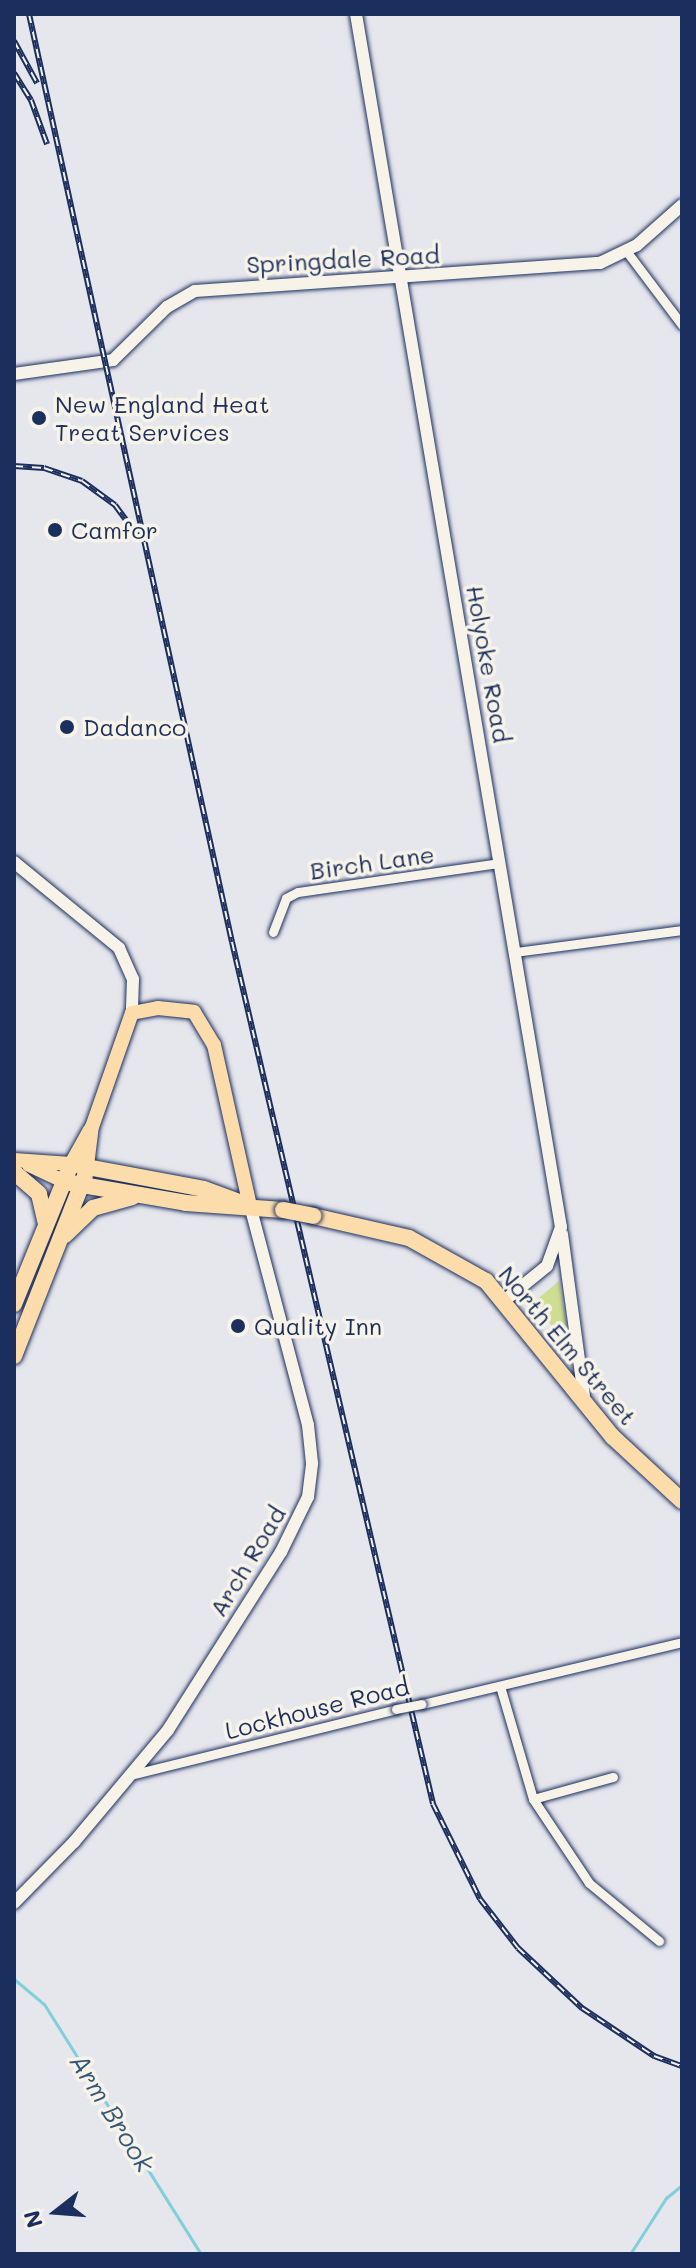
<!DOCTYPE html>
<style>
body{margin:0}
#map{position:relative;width:696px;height:2268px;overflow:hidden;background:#e6e6ed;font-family:Mali,sans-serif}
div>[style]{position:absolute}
.green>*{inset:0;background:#cedd91}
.stream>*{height:3px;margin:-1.5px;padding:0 1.5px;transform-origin:1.5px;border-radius:1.5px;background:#80d0d9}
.roads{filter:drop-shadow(0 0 2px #1b2f5e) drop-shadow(0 0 2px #1b2f5e)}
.street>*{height:9px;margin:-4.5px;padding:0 4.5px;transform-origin:4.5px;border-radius:4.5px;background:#f7f3e8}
.secondary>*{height:12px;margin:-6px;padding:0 6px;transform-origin:6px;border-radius:6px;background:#f7f3e8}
.primary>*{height:14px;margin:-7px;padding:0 7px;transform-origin:7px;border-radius:7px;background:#fddcac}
.highway>*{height:16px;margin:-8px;padding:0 8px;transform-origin:8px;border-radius:8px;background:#fddcac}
.rail>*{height:6px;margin-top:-3px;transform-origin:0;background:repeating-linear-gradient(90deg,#f7f3e8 0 9px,#1b2f5e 0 18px);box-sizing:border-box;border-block:2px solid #1b2f5e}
.bridges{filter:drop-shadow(0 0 2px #1b2f5e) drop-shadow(0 0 2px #1b2f5e)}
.street-bridge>*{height:9px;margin:-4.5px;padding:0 4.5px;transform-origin:4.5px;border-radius:4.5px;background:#f7f3e8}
.highway-bridge>*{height:16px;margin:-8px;padding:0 8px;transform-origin:8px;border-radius:8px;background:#fddcac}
.dots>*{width:22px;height:22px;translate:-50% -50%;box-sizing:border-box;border:4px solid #f7f3e8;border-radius:50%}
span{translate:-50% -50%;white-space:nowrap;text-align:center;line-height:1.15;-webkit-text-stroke:7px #f7f3e8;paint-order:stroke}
.street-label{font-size:24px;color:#1b2f5e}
.poi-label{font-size:24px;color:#1b2f5e}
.left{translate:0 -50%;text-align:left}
.water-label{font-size:26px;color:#34577d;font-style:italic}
.frame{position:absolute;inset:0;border:16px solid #1b2f5e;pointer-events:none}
.north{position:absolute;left:16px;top:2172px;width:80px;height:80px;-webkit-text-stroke:6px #f7f3e8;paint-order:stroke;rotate:253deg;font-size:22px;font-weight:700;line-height:32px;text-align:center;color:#1b2f5e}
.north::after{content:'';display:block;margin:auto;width:28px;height:36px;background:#1b2f5e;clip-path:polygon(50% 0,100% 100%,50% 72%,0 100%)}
</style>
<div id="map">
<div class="green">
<i style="clip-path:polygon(559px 1281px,570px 1345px,569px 1347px,533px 1303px)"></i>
</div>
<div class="stream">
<i style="left:14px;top:1979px;width:39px;rotate:40deg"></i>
<i style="left:44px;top:2004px;width:295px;rotate:57.9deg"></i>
<i style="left:630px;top:2254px;width:67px;rotate:-57.3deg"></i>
<i style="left:666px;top:2198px;width:21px;rotate:-39deg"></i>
</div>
<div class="roads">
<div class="street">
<i style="left:627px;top:252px;width:91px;rotate:53deg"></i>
<i style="left:273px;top:932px;width:36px;rotate:-69deg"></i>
<i style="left:286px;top:898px;width:13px;rotate:-27deg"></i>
<i style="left:298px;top:892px;width:204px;rotate:-8.2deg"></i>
<i style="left:515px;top:952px;width:168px;rotate:-7.5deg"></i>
<i style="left:500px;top:1686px;width:118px;rotate:73.7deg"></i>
<i style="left:533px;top:1799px;width:101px;rotate:56.3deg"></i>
<i style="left:589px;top:1883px;width:91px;rotate:39.6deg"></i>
<i style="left:422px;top:1704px;width:267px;rotate:-13.4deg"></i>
<i style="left:134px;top:1774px;width:270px;rotate:-13.9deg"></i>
<i style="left:533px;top:1799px;width:83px;rotate:-15.4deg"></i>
</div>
<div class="secondary">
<i style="left:356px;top:14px;width:1230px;rotate:80.41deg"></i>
<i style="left:561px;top:1227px;width:41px;rotate:109.7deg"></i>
<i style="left:547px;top:1266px;width:54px;rotate:141deg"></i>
<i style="left:14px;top:374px;width:100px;rotate:-8deg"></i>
<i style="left:113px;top:360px;width:76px;rotate:-44.5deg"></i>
<i style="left:167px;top:307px;width:32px;rotate:-30deg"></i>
<i style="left:195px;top:291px;width:406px;rotate:-4deg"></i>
<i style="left:600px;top:263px;width:41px;rotate:-25.9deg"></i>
<i style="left:637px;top:245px;width:60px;rotate:-41.6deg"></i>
<i style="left:14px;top:862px;width:136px;rotate:39.3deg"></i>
<i style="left:119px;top:948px;width:34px;rotate:66deg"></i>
<i style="left:133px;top:979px;width:34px;rotate:92deg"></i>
<i style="left:562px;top:1234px;width:164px;rotate:82.3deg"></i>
<i style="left:14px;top:1903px;width:86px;rotate:-45.5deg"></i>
<i style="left:74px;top:1842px;width:146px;rotate:-50deg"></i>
<i style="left:168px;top:1730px;width:211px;rotate:-57.6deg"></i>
<i style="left:281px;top:1552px;width:61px;rotate:-63.9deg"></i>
<i style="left:308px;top:1497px;width:34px;rotate:-83deg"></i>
<i style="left:312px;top:1463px;width:38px;rotate:-96deg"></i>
<i style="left:308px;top:1425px;width:227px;rotate:-104.8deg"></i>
</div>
<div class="primary">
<i style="left:14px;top:1160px;width:57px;rotate:4deg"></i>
<i style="left:71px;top:1164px;width:39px;rotate:-61deg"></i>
<i style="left:29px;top:1165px;width:40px;rotate:25deg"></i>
<i style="left:87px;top:1166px;width:39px;rotate:-83deg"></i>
<i style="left:92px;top:1127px;width:121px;rotate:-70.7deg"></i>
<i style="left:132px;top:1013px;width:26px;rotate:-11deg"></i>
<i style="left:158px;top:1008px;width:36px;rotate:6deg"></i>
<i style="left:194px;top:1012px;width:39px;rotate:59deg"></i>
<i style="left:214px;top:1045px;width:165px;rotate:77.4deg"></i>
</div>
<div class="highway">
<i style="left:14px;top:1172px;width:33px;rotate:41deg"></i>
<i style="left:39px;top:1194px;width:28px;rotate:77deg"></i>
<i style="left:65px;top:1182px;width:123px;rotate:9.8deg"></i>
<i style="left:186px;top:1203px;width:97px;rotate:4.1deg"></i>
<i style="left:313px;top:1216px;width:98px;rotate:12.9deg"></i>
<i style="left:409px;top:1238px;width:88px;rotate:29.2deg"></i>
<i style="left:486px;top:1281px;width:201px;rotate:50.9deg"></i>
<i style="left:613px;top:1437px;width:94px;rotate:42.8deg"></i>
<i style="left:65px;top:1235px;width:39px;rotate:-44deg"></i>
<i style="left:93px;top:1208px;width:41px;rotate:-15.4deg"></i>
<i style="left:14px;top:1304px;width:151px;rotate:-67.8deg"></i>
<i style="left:71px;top:1164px;width:135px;rotate:10.6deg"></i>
<i style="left:204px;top:1189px;width:49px;rotate:20.3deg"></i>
<i style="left:14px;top:1356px;width:193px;rotate:-68.5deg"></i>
</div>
</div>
<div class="rail">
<i style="left:29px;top:14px;width:950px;rotate:77.66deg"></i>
<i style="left:232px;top:942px;width:885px;rotate:76.87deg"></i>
<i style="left:433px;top:1804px;width:106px;rotate:63.7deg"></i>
<i style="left:480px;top:1899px;width:62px;rotate:52.2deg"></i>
<i style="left:518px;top:1948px;width:88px;rotate:43.2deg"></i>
<i style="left:582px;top:2008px;width:87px;rotate:33.7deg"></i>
<i style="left:654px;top:2056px;width:30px;rotate:20deg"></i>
<i style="left:14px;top:41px;width:48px;rotate:61.3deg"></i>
<i style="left:14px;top:73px;width:32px;rotate:58deg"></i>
<i style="left:31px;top:100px;width:47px;rotate:70deg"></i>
<i style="left:14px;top:466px;width:30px;rotate:4deg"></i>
<i style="left:44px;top:468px;width:40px;rotate:18.9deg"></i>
<i style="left:82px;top:481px;width:41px;rotate:36deg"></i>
<i style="left:115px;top:505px;width:42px;rotate:53.7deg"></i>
</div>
<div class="bridges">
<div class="street-bridge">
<i style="left:396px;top:1709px;width:26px;rotate:-11deg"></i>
</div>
<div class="highway-bridge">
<i style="left:283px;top:1210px;width:31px;rotate:11deg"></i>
</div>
</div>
<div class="dots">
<i style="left:39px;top:418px;background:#1b2f5e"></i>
<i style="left:55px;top:530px;background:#1b2f5e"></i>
<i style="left:67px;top:727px;background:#1b2f5e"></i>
<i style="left:238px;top:1326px;background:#1b2f5e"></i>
</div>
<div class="street-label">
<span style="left:343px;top:259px;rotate:-3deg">Springdale Road</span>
<span style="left:489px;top:664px;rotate:80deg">Holyoke Road</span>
<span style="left:372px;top:862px;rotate:-8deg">Birch Lane</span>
<span style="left:568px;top:1345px;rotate:50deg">North Elm Street</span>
<span style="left:247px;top:1561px;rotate:-59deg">Arch Road</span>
<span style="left:317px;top:1708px;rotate:-14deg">Lockhouse Road</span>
</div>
<div class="poi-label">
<span class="left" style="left:55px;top:418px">New England Heat<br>Treat Services</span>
<span class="left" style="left:71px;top:530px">Camfor</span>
<span class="left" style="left:83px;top:727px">Dadanco</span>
<span class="left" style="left:254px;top:1326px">Quality Inn</span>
</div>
<div class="water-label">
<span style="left:112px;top:2113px;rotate:58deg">Arm Brook</span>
</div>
<div class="frame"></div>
<div class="north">N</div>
</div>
